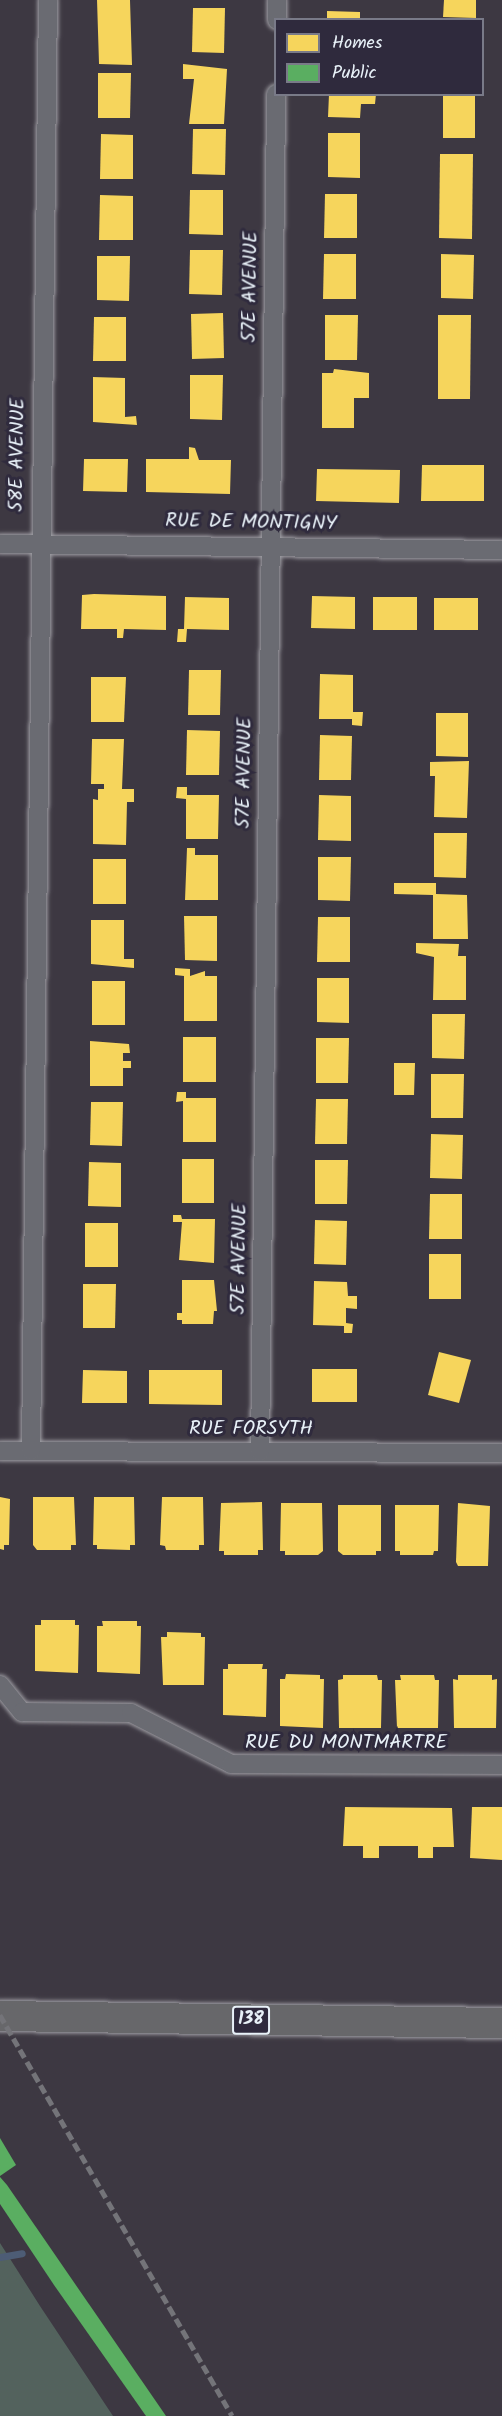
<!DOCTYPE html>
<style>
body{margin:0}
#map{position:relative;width:502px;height:2416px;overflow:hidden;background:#3d3842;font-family:Kalam,sans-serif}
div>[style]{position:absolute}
.green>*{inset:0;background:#53625d}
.homes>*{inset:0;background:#f6d55c}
.public>*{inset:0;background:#5aae61}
.stream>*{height:7px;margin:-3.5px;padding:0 3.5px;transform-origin:3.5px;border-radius:3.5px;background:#4d5c75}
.roads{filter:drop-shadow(0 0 2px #9e9da3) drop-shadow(0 0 2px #9e9da3)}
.street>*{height:18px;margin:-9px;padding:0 9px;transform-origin:9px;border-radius:9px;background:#6a6b72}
.primary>*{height:30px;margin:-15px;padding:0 15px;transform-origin:15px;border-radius:15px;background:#67676a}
.rail>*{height:4.5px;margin-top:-2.25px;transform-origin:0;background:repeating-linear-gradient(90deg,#747479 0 9px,transparent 0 13.5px)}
span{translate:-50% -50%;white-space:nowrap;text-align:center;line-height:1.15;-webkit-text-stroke:6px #2f2a3d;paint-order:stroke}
.shield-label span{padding:2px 4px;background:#2f2a3d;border:2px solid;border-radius:4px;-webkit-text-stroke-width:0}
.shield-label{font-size:18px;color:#e8f1f8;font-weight:700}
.street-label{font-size:20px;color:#e8f1f8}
.legend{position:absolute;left:274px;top:18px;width:210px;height:78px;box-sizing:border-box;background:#2f2a3d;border:2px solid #797a88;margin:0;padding:8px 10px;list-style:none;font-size:18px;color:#e8f1f8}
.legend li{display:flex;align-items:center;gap:12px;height:30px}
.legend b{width:30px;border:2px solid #797a88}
</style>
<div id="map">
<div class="green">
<i style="clip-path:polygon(0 2243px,40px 2306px,113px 2416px,0 2416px)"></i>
</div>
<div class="homes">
<i style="clip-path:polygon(97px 0,130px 0,132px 65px,99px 64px)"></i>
<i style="clip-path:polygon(444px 0,476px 0,476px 18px,443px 17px)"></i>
<i style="clip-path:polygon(193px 8px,225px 8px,224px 53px,192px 52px)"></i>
<i style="clip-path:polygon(327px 11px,360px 12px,360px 20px,327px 20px)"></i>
<i style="clip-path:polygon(183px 64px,227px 69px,224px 124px,189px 124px,194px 79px,183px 79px)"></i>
<i style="clip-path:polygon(98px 73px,131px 73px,130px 118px,98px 118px)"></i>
<i style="clip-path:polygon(329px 94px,376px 94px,375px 104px,361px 104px,360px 118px,328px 117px)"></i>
<i style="clip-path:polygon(443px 94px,475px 94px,475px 138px,443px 138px)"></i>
<i style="clip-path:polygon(193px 129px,226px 129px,225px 175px,192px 174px)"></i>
<i style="clip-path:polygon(328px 133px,360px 133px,360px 178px,328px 177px)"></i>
<i style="clip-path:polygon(101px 134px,133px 135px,133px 179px,100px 179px)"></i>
<i style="clip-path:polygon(440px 154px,473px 154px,472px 239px,439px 238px)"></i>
<i style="clip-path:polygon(190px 190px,223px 190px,223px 235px,189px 234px)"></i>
<i style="clip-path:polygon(325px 194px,357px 194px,357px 238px,324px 238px)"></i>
<i style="clip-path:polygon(100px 195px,133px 196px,133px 240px,99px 240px)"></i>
<i style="clip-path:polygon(190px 250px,223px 250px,222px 295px,189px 294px)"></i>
<i style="clip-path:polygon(324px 254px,356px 254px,356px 299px,323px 299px)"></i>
<i style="clip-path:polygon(441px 254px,474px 255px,473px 299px,441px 298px)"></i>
<i style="clip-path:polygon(97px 256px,130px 256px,129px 301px,97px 300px)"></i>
<i style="clip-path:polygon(223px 313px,224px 358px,192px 359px,191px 314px)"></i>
<i style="clip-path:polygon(325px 315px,358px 315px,357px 360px,325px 360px)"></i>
<i style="clip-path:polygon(438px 315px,471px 315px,470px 399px,438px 399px)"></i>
<i style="clip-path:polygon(94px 317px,126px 317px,126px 361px,93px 361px)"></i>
<i style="clip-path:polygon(334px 369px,369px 373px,369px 398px,354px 398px,354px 428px,322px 428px,322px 373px,333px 373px)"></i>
<i style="clip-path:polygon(190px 375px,223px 375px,222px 420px,190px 419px)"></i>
<i style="clip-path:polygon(93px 377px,125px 378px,125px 417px,136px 416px,137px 425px,93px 422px)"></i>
<i style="clip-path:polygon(189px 447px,195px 448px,199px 460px,231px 460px,230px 494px,146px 492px,146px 459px,189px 459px)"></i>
<i style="clip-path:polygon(84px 459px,128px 459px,127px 492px,83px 491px)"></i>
<i style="clip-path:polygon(422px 465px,484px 465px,484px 501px,421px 501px)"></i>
<i style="clip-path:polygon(317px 469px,400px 470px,399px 503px,316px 501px)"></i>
<i style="clip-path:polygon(94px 594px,166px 596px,166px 630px,124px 629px,123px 638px,117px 638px,117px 629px,81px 629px,82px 595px)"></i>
<i style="clip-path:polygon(312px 596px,355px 597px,355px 629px,311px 628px)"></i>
<i style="clip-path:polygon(185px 597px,229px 598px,229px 630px,187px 629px,186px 642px,177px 642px,178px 629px,184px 629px)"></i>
<i style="clip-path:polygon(373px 597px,417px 597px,417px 630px,373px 630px)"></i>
<i style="clip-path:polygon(434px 598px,478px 598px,478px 630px,434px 630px)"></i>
<i style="clip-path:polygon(189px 670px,221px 670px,220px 715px,188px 715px)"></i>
<i style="clip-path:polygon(320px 674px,353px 675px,353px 712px,363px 712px,362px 726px,352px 725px,352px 719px,319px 719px)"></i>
<i style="clip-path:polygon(91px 677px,126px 677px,124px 722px,91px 722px)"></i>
<i style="clip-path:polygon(436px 713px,468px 713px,468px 757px,436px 756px)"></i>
<i style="clip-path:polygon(187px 730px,220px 731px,219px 775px,186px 775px)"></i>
<i style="clip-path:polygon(320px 735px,352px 736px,351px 780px,319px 780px)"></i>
<i style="clip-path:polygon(92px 739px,124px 739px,122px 789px,134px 789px,134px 802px,127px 802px,126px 845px,93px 844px,93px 799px,98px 800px,98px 789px,104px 789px,104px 784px,91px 784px)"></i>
<i style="clip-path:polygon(469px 761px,467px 818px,434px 817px,435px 776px,430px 776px,430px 762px)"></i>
<i style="clip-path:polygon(177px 787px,187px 787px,187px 795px,219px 795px,218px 839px,186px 839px,186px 799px,176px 798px)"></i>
<i style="clip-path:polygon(319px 795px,351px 796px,351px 841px,318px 840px)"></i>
<i style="clip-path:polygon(434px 833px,467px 833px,466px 878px,434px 877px)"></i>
<i style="clip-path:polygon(187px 848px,195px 848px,195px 855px,218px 855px,218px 900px,185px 900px)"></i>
<i style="clip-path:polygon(318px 857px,351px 857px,350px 901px,318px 900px)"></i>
<i style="clip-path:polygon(93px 859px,126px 859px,126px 904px,93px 904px)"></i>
<i style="clip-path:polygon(394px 883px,436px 883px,436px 894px,467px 895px,468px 939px,433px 939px,433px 895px,394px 894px)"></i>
<i style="clip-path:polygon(184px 916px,217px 916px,217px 961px,185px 960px)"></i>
<i style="clip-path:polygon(318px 917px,350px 917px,350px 962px,317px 962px)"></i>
<i style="clip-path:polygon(91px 920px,124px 920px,124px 959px,134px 959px,134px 968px,91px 964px)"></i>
<i style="clip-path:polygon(416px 943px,459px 944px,458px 956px,466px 956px,466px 1000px,433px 1000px,434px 957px,416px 953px)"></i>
<i style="clip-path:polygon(175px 968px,190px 969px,190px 976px,205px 971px,205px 976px,217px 976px,217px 1021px,184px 1021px,184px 976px,175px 975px)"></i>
<i style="clip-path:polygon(317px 978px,349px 978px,349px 1023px,317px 1022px)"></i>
<i style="clip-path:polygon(92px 981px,125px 981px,125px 1025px,92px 1025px)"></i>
<i style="clip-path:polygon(432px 1014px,465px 1014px,464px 1059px,432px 1058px)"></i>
<i style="clip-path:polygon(183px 1037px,216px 1037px,216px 1082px,183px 1082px)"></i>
<i style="clip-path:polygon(316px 1038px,349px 1038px,348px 1083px,316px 1083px)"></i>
<i style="clip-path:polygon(90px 1041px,129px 1044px,130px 1053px,123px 1053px,123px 1061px,131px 1061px,131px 1068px,123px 1068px,123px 1086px,90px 1086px)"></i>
<i style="clip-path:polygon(394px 1063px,415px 1063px,414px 1095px,394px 1095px)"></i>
<i style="clip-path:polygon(431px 1074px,464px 1074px,463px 1118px,431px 1118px)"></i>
<i style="clip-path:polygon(177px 1092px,186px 1092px,186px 1098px,216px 1098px,216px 1142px,183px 1142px,183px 1101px,176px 1102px)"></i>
<i style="clip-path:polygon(316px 1099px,348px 1099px,347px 1144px,315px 1144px)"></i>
<i style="clip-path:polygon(91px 1102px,123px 1102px,122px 1146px,90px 1145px)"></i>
<i style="clip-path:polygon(431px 1134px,463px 1135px,462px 1179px,430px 1178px)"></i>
<i style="clip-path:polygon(182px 1159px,214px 1159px,214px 1203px,182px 1203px)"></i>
<i style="clip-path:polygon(315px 1160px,348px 1160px,347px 1204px,315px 1204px)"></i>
<i style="clip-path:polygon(89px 1162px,121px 1163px,121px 1207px,88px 1206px)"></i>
<i style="clip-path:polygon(430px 1194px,462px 1194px,462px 1239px,429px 1239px)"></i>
<i style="clip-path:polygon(173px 1215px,181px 1215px,182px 1219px,215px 1219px,214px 1263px,179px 1260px,182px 1222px,173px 1222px)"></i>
<i style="clip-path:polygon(315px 1220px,347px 1221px,346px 1265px,314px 1264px)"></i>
<i style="clip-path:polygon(85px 1223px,118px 1223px,118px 1267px,85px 1267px)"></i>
<i style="clip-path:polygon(429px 1254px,461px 1254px,461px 1299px,429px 1299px)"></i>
<i style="clip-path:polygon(182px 1280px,214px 1280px,217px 1311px,214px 1311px,213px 1324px,182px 1324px,182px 1320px,177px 1320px,177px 1313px,182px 1313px)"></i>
<i style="clip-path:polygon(314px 1281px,347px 1282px,348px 1296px,357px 1296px,357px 1309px,346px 1308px,346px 1323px,353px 1324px,352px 1333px,344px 1333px,344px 1326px,313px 1325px)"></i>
<i style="clip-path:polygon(83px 1284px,116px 1284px,115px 1328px,83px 1328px)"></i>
<i style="clip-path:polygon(439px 1352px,471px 1360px,459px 1403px,428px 1395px)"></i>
<i style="clip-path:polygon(312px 1369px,357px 1369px,357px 1402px,312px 1402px)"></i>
<i style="clip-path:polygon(83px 1370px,127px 1371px,127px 1403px,82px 1403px)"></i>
<i style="clip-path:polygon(149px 1370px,222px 1370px,222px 1405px,149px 1404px)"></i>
<i style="clip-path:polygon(0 1497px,10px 1499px,9px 1545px,4px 1545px,4px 1550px,0 1549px)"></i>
<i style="clip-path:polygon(33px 1497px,74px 1497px,76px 1545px,71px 1545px,71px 1550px,37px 1550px,33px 1545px)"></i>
<i style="clip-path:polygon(94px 1497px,134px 1497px,135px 1545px,130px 1545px,130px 1550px,97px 1549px,97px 1545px,93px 1545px)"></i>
<i style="clip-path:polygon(162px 1497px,203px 1497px,204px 1545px,199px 1545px,199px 1550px,166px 1550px,165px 1546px,160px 1545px)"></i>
<i style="clip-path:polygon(262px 1502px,263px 1550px,258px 1550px,258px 1555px,224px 1555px,224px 1551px,219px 1551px,221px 1503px)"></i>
<i style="clip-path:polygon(281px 1503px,322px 1503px,323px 1551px,318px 1555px,285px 1555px,285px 1551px,280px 1551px)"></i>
<i style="clip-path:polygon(458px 1503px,490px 1506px,488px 1566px,458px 1566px,456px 1562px)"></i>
<i style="clip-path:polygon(338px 1505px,381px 1505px,381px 1551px,376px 1551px,376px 1555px,343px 1555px,338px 1551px)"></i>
<i style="clip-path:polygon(395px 1505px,439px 1505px,438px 1551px,434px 1551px,433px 1555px,400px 1555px,400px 1551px,395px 1551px)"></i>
<i style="clip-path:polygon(41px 1620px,75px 1620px,75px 1625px,79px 1625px,78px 1673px,35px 1671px,35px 1625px,41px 1625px)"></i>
<i style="clip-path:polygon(102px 1621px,137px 1621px,137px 1626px,141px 1626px,140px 1674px,97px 1672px,97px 1626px,103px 1626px)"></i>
<i style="clip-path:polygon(167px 1632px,201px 1633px,201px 1637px,205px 1637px,204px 1685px,163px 1685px,161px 1637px,167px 1637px)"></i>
<i style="clip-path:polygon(228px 1664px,263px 1664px,262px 1669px,267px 1669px,266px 1717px,223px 1715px,223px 1669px,228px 1669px)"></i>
<i style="clip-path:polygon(286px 1674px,320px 1675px,320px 1679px,324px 1679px,323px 1728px,280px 1726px,280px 1679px,285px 1679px)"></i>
<i style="clip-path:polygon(343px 1675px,377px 1675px,378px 1680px,382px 1680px,381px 1728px,339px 1728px,338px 1680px,343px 1679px)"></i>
<i style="clip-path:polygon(400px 1675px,434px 1675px,435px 1680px,439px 1680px,438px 1728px,397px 1728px,395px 1680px,401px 1680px)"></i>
<i style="clip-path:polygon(458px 1675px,492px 1675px,492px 1680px,497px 1679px,496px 1728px,454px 1728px,453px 1679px,458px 1680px)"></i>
<i style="clip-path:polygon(345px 1807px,452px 1808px,454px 1847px,433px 1847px,433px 1858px,418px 1858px,418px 1846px,379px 1846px,379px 1858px,363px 1858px,363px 1846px,343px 1846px)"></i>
<i style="clip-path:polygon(472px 1807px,502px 1807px,502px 1860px,470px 1858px)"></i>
</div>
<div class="public">
<i style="clip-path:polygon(0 2138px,16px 2165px,0 2176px)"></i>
<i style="clip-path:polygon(0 2177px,7px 2185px,166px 2416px,146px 2416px,54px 2285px,0 2204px)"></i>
</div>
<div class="stream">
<i style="left:0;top:2257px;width:22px;rotate:-10deg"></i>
</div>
<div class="roads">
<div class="street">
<i style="left:277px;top:20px;width:20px;rotate:-90deg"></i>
<i style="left:0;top:544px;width:502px;rotate:0.68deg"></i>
<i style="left:0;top:1451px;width:502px;rotate:0.23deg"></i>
<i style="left:31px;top:1451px;width:1451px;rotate:-89.33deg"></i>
<i style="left:260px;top:1452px;width:1358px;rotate:-89.32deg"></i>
<i style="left:0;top:1685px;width:35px;rotate:51deg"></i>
<i style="left:22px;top:1712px;width:109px;rotate:0.5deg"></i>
<i style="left:131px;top:1713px;width:112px;rotate:27deg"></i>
<i style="left:231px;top:1764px;width:271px;rotate:0.2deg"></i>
</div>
<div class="primary">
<i style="left:0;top:2016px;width:502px;rotate:0.8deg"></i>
</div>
</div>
<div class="rail">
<i style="left:0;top:2015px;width:463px;rotate:59.9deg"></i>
</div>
<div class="shield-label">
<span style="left:251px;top:2020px">138</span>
</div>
<div class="street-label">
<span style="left:251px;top:287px;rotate:-89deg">57E AVENUE</span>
<span style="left:18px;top:455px;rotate:-89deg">58E AVENUE</span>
<span style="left:251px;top:523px;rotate:1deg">RUE DE MONTIGNY</span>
<span style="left:245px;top:773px;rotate:-89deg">57E AVENUE</span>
<span style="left:240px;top:1259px;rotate:-89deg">57E AVENUE</span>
<span style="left:251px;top:1429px">RUE FORSYTH</span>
<span style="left:346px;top:1743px">RUE DU MONTMARTRE</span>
</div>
<ul class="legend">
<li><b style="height:16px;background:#f6d55c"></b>Homes</li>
<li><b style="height:16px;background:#5aae61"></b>Public</li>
</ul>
</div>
